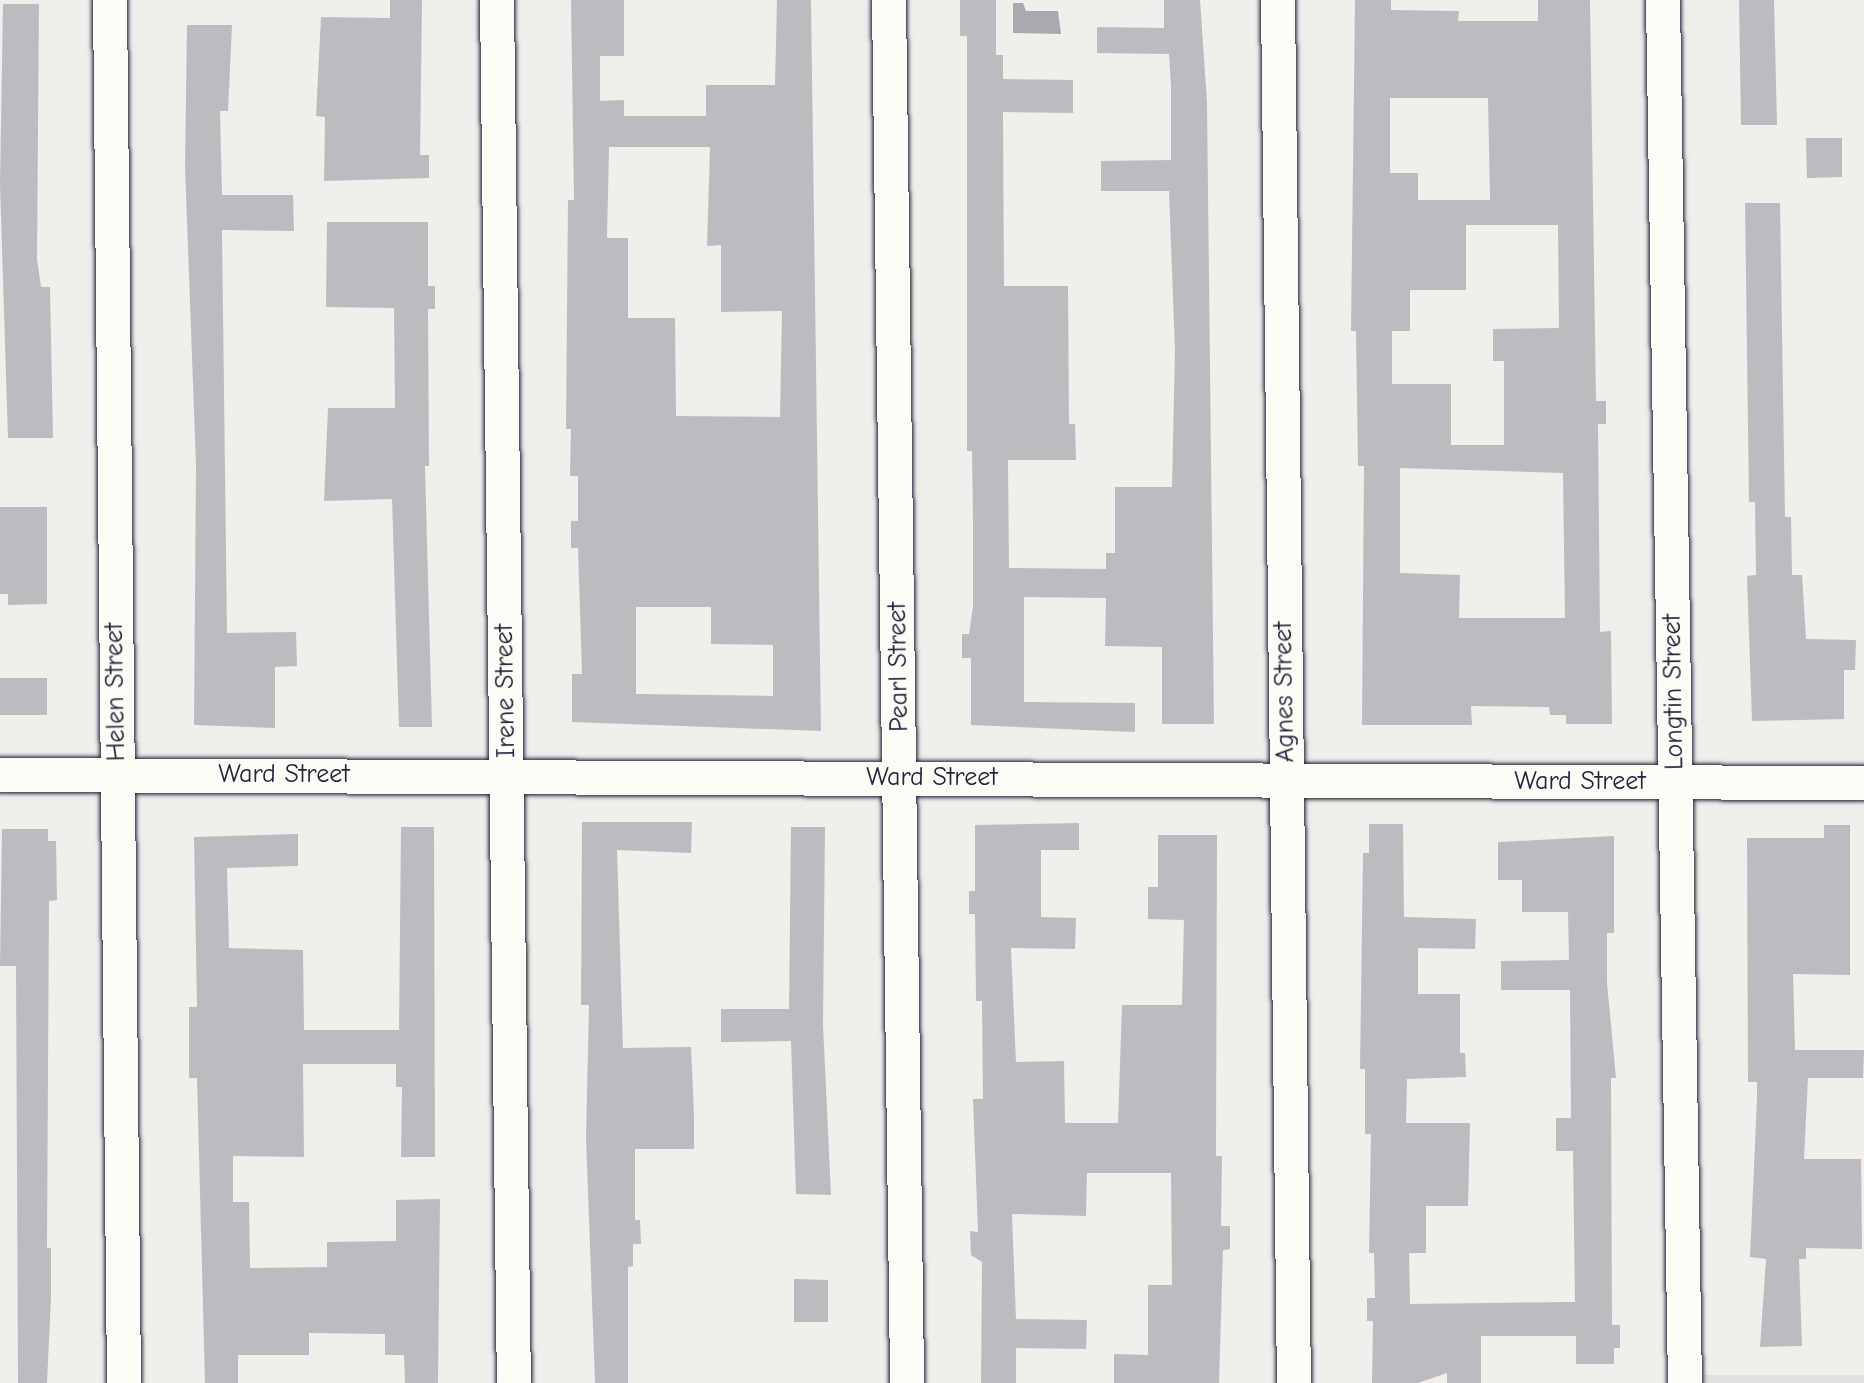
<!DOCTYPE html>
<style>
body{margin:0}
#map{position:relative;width:1864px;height:1383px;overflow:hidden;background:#f0efec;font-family:"Comic Neue",sans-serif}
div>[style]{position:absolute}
.built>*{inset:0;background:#e0e0df}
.water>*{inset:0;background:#a9a9b0}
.building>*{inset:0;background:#bcbcc0}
.roads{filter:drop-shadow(0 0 2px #22223b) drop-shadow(0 0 2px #22223b)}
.minor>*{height:34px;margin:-17px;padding:0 17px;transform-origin:17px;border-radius:17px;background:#fdfcf7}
span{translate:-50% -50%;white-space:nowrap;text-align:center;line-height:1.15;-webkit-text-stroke:6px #fdfcf7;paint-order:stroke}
.street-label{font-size:26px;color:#22223b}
</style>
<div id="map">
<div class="built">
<i style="clip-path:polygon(1685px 1375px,1864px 1375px,1864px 1383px,1685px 1383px)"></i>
</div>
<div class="water">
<i style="clip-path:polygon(1013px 3px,1023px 3px,1026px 11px,1058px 11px,1061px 34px,1013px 33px)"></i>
</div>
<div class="building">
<i style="clip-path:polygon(390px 0,422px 0,420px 155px,429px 155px,429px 178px,324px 181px,325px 117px,316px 116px,321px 17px,390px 18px)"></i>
<i style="clip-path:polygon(evenodd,571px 0,624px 0,624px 56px,600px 56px,600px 101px,624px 100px,624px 116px,706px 116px,706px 85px,775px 85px,777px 0,811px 0,821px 731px,572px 722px,572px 674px,582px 674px,578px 548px,571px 548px,571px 521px,578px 521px,578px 476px,570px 476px,571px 429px,566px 429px,568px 200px,574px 200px,571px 0,609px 147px,710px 147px,707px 246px,721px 245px,721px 312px,782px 311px,780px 417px,676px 416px,675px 318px,628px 318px,628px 238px,607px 238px,609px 147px,571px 0,636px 607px,711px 607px,711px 644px,773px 645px,773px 696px,636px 694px,636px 607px)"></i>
<i style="clip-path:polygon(960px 0,996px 0,996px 55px,1003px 55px,1003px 79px,1073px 80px,1073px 113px,1003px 112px,1004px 286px,1068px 286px,1069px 424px,1075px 424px,1076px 460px,1008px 460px,1009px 568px,1106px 569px,1106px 553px,1115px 553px,1115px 487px,1172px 487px,1175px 350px,1169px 191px,1101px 191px,1101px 161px,1171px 160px,1171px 86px,1169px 54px,1097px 53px,1097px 27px,1164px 28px,1164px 0,1200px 0,1207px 102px,1214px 724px,1162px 724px,1162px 647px,1105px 646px,1106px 598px,1024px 597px,1024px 702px,1135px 703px,1135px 732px,971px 725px,971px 658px,962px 658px,962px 634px,969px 634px,973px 607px,973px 521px,972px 451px,967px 451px,967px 36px,960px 36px)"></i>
<i style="clip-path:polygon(evenodd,1355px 0,1391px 0,1391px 10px,1459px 11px,1458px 21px,1538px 21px,1538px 0,1590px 0,1596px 401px,1606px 401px,1606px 424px,1598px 424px,1600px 632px,1611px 631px,1612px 724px,1566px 724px,1566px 715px,1550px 715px,1549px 707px,1471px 706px,1472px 725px,1362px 725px,1364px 466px,1358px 466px,1356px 331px,1351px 331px,1355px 0,1390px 98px,1488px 98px,1490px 200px,1418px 200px,1418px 173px,1390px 173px,1390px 98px,1355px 0,1466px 225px,1558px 225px,1559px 328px,1493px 329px,1493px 361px,1504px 361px,1504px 445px,1451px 445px,1451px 384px,1392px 384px,1392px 331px,1410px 331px,1410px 290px,1466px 290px,1466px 225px,1355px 0,1400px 468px,1563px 473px,1565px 618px,1459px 618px,1460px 575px,1400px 573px,1400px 468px)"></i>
<i style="clip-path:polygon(1739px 0,1774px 0,1777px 125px,1741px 125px)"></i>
<i style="clip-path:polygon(3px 4px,39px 4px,37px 259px,41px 287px,50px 287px,53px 438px,8px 438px,0 184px)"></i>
<i style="clip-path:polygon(187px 25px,232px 25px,228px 111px,220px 111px,222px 195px,293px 195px,294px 231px,222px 230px,227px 633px,296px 632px,297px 666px,275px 667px,275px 728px,194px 725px,196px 466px,185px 166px)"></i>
<i style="clip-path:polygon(1806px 138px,1842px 138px,1842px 177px,1807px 178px)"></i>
<i style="clip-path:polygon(1745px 203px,1780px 203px,1785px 517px,1791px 517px,1792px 575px,1802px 575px,1806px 639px,1856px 640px,1855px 670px,1844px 670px,1844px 719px,1752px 721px,1747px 576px,1756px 575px,1755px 502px,1749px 502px)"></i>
<i style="clip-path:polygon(327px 222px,428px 222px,428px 286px,435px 286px,435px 309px,428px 309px,429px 466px,425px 466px,432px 727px,399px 727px,392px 499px,324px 501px,328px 408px,395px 408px,394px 308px,326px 307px)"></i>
<i style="clip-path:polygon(0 507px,47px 507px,47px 604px,8px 605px,8px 594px,0 594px)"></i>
<i style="clip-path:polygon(0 678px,47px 678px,47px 715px,0 715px)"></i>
<i style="clip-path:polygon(582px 822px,692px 822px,691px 853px,617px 850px,623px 1048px,691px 1047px,694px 1116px,694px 1149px,635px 1149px,635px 1220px,640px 1220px,641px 1244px,633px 1244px,633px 1266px,628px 1267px,628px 1383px,595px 1383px,586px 1137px,589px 1005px,581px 1005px)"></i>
<i style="clip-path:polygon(1079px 823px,1079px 850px,1041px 850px,1041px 917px,1076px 918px,1075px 949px,1011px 948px,1016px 1062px,1064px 1061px,1065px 1123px,1118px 1123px,1122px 1005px,1182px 1005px,1184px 920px,1148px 919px,1148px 887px,1158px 887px,1158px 835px,1217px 835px,1216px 1156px,1222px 1156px,1221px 1226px,1230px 1226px,1230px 1249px,1223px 1250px,1219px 1383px,1114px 1383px,1114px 1354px,1148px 1355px,1148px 1285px,1172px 1285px,1171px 1173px,1087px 1173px,1086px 1216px,1012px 1214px,1016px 1319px,1087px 1320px,1086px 1349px,1016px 1348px,1016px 1383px,981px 1383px,982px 1262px,971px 1255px,970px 1231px,978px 1232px,973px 1099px,983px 1099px,982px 1001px,976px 1001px,975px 914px,969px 914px,969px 891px,975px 891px,975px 825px)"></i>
<i style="clip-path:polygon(1369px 824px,1403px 824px,1404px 917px,1476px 919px,1475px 949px,1418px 948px,1418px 994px,1460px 994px,1460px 1053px,1465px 1053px,1466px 1077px,1407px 1079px,1406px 1123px,1470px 1123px,1468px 1206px,1426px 1206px,1426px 1253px,1409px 1253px,1410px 1304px,1575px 1302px,1573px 1151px,1556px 1151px,1556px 1118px,1571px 1118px,1570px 990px,1501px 990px,1501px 961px,1569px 960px,1568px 912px,1522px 912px,1522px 880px,1498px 880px,1498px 842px,1614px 836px,1614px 933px,1607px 933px,1607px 983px,1616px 1078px,1611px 1078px,1612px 1325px,1620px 1325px,1620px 1348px,1614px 1348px,1614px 1364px,1576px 1364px,1576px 1336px,1481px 1336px,1481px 1383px,1447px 1383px,1447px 1373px,1418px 1383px,1372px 1383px,1373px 1321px,1367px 1321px,1367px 1298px,1375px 1298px,1374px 1253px,1369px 1253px,1371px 1134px,1365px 1134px,1365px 1069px,1360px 1069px,1363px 853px,1369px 853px)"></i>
<i style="clip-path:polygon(1824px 825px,1850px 825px,1850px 975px,1793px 974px,1795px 1050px,1864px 1050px,1863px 1078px,1808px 1078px,1804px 1159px,1861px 1159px,1862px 1249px,1806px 1248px,1806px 1259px,1799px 1259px,1802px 1346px,1760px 1347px,1766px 1259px,1750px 1257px,1757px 1098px,1757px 1082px,1748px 1082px,1747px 838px,1824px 838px)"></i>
<i style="clip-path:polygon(401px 827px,434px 827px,435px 1157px,401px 1157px,402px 1087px,396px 1087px,396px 1064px,303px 1064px,304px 1157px,233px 1156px,233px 1202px,249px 1202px,250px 1268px,327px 1267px,327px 1242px,396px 1241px,396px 1200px,440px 1199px,438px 1383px,405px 1383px,404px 1355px,385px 1355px,385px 1334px,309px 1333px,309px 1355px,238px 1355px,238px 1383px,205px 1383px,197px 1078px,189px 1078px,189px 1007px,197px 1007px,194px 837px,298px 834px,298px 866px,227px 868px,229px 948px,303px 950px,304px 1030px,399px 1030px)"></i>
<i style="clip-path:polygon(791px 827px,825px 827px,823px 1025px,831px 1195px,796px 1194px,791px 1041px,721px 1042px,721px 1009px,789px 1009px)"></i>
<i style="clip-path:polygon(2px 829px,48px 829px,48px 841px,56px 841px,57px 900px,49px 901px,47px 1248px,51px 1248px,51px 1297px,47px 1383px,18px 1383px,16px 966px,0 966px)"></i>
<i style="clip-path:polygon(794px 1279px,828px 1280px,828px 1322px,794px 1322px)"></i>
</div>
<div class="roads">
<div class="minor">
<i style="left:110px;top:0;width:1383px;rotate:89.42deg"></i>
<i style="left:497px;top:0;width:1383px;rotate:89.3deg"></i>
<i style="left:889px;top:0;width:1383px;rotate:89.25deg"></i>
<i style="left:1278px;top:0;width:1383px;rotate:89.34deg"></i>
<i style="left:1663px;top:0;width:1383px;rotate:89.09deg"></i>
<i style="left:0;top:775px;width:1864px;rotate:0.25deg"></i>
</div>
</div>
<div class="street-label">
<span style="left:899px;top:667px;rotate:-91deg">Pearl Street</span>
<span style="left:506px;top:691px;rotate:-91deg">Irene Street</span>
<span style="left:116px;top:692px;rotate:-91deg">Helen Street</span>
<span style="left:1285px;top:692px;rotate:-91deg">Agnes Street</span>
<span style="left:1674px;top:692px;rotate:-91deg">Longtin Street</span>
<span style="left:284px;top:775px">Ward Street</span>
<span style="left:932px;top:778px">Ward Street</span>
<span style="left:1580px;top:782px">Ward Street</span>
</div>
</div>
